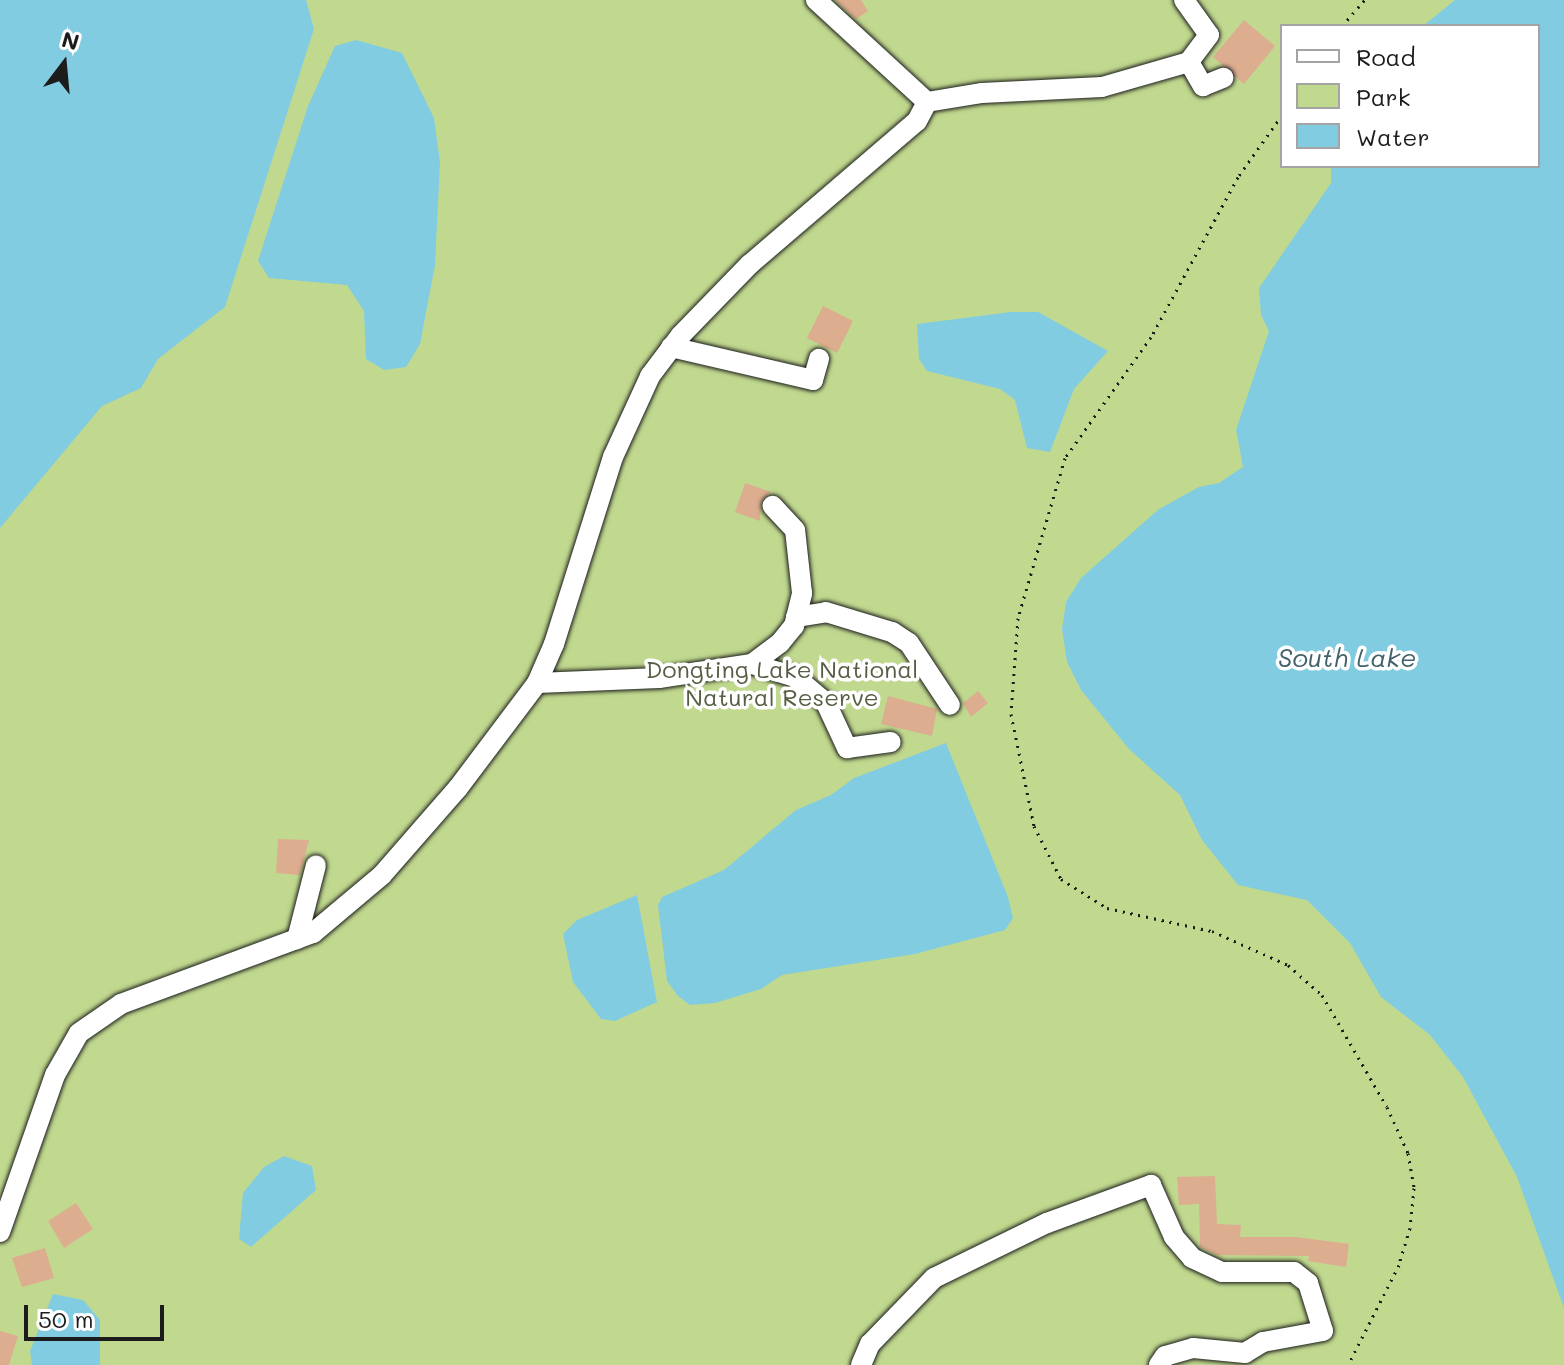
<!DOCTYPE html>
<style>
body{margin:0}
#map{position:relative;width:1564px;height:1365px;overflow:hidden;background:#f5e6dd;font-family:Mali,sans-serif}
div>[style]{position:absolute}
.green>*{inset:0;background:#c1d98f}
.water>*{inset:0;background:#81cce1}
.building>*{inset:0;background:#ddad8f}
.path>*{height:3px;margin-top:-1.5px;transform-origin:0;background:repeating-linear-gradient(90deg,#1c1c1c 0 2px,transparent 0 8px)}
.roads{filter:drop-shadow(0 0 2px #1c1c1c) drop-shadow(0 0 2px #1c1c1c)}
.minor>*{height:20px;margin:-10px;padding:0 10px;transform-origin:10px;border-radius:10px;background:#fff}
span{translate:-50% -50%;white-space:nowrap;text-align:center;line-height:1.15;-webkit-text-stroke:7px #fff;paint-order:stroke}
.park-label{font-size:24px;color:#565e44}
.water-label{font-size:26px;color:#44626b;font-style:italic}
.legend{position:absolute;left:1280px;top:24px;width:260px;height:144px;box-sizing:border-box;background:#fff;border:2px solid #a4a4a4;margin:0;padding:10px 14px;list-style:none;font-size:24px;color:#1c1c1c}
.legend li{display:flex;align-items:center;gap:16px;height:40px}
.legend b{width:40px;border:2px solid #a4a4a4}
.north{position:absolute;left:24px;top:24px;width:80px;height:80px;-webkit-text-stroke:6px #fff;paint-order:stroke;rotate:16deg;font-size:22px;font-weight:700;line-height:32px;text-align:center;color:#1c1c1c}
.north::after{content:'';display:block;margin:auto;width:28px;height:36px;background:#1c1c1c;clip-path:polygon(50% 0,100% 100%,50% 72%,0 100%)}
.scale{position:absolute;left:24px;top:1305px;width:140px;height:36px;box-sizing:border-box;border:4px solid #1c1c1c;border-top:0;padding-left:10px;font-size:24px;line-height:28px;white-space:nowrap;color:#1c1c1c;-webkit-text-stroke:6px #fff;paint-order:stroke}
</style>
<div id="map">
<div class="green">
<i style="clip-path:polygon(evenodd,0 0,1564px 0,1564px 1365px,0 1365px,0 0,1282px 26px,1538px 26px,1538px 166px,1282px 166px,1282px 26px)"></i>
</div>
<div class="water">
<i style="clip-path:polygon(0 0,306px 0,314px 29px,225px 307px,158px 359px,141px 388px,102px 406px,0 528px)"></i>
<i style="clip-path:polygon(1455px 0,1564px 0,1564px 1308px,1517px 1177px,1463px 1077px,1430px 1035px,1381px 997px,1350px 943px,1307px 900px,1238px 885px,1202px 840px,1180px 795px,1129px 749px,1081px 690px,1067px 662px,1062px 629px,1066px 602px,1081px 578px,1159px 509px,1199px 487px,1219px 483px,1243px 467px,1236px 430px,1269px 331px,1261px 315px,1259px 288px,1331px 183px,1331px 166px,1538px 166px,1538px 26px,1423px 26px)"></i>
<i style="clip-path:polygon(356px 40px,402px 53px,434px 118px,440px 162px,435px 265px,420px 344px,406px 367px,384px 370px,366px 359px,364px 311px,347px 285px,269px 278px,258px 261px,308px 106px,335px 46px)"></i>
<i style="clip-path:polygon(1011px 312px,1038px 312px,1108px 351px,1074px 389px,1050px 452px,1027px 448px,1015px 400px,1000px 389px,927px 371px,919px 359px,917px 324px)"></i>
<i style="clip-path:polygon(946px 743px,1008px 897px,1013px 918px,1005px 930px,915px 954px,782px 975px,761px 989px,715px 1003px,690px 1005px,678px 996px,667px 981px,658px 905px,662px 897px,724px 870px,796px 810px,831px 795px,854px 778px)"></i>
<i style="clip-path:polygon(637px 895px,657px 1002px,615px 1021px,601px 1019px,573px 982px,563px 934px,577px 920px)"></i>
<i style="clip-path:polygon(284px 1156px,312px 1166px,316px 1190px,251px 1247px,239px 1239px,243px 1193px,264px 1167px)"></i>
<i style="clip-path:polygon(53px 1294px,83px 1300px,100px 1320px,100px 1365px,32px 1365px,30px 1351px)"></i>
</div>
<div class="building">
<i style="clip-path:polygon(835px 0,861px 0,868px 11px,856px 19px)"></i>
<i style="clip-path:polygon(1244px 20px,1275px 46px,1244px 84px,1213px 57px)"></i>
<i style="clip-path:polygon(823px 306px,853px 321px,837px 353px,807px 338px)"></i>
<i style="clip-path:polygon(745px 483px,771px 492px,761px 501px,760px 521px,735px 512px)"></i>
<i style="clip-path:polygon(978px 691px,988px 703px,971px 717px,963px 703px)"></i>
<i style="clip-path:polygon(888px 696px,937px 709px,932px 736px,881px 724px)"></i>
<i style="clip-path:polygon(278px 839px,309px 840px,300px 875px,276px 873px)"></i>
<i style="clip-path:polygon(1215px 1176px,1217px 1224px,1241px 1225px,1240px 1237px,1296px 1237px,1349px 1244px,1346px 1267px,1308px 1261px,1309px 1256px,1217px 1255px,1200px 1247px,1199px 1204px,1179px 1205px,1177px 1177px)"></i>
<i style="clip-path:polygon(76px 1203px,93px 1229px,64px 1248px,48px 1221px)"></i>
<i style="clip-path:polygon(45px 1248px,54px 1278px,22px 1287px,12px 1258px)"></i>
<i style="clip-path:polygon(0 1331px,18px 1336px,9px 1365px,0 1365px)"></i>
</div>
<div class="path">
<i style="left:1342px;top:26px;width:35px;rotate:-49deg"></i>
<i style="left:1282px;top:115px;width:76px;rotate:125.4deg"></i>
<i style="left:1238px;top:177px;width:182px;rotate:118.5deg"></i>
<i style="left:1151px;top:337px;width:148px;rotate:125.4deg"></i>
<i style="left:1065px;top:458px;width:167px;rotate:106.4deg"></i>
<i style="left:1018px;top:618px;width:96px;rotate:94.2deg"></i>
<i style="left:1011px;top:714px;width:114px;rotate:78.4deg"></i>
<i style="left:1034px;top:826px;width:59px;rotate:63deg"></i>
<i style="left:1061px;top:879px;width:54px;rotate:32.2deg"></i>
<i style="left:1107px;top:908px;width:107px;rotate:12.4deg"></i>
<i style="left:1212px;top:931px;width:83px;rotate:24.1deg"></i>
<i style="left:1288px;top:965px;width:45px;rotate:41.4deg"></i>
<i style="left:1322px;top:995px;width:129px;rotate:59.9deg"></i>
<i style="left:1387px;top:1107px;width:51px;rotate:65.5deg"></i>
<i style="left:1408px;top:1153px;width:36px;rotate:80deg"></i>
<i style="left:1414px;top:1188px;width:40px;rotate:95.7deg"></i>
<i style="left:1410px;top:1228px;width:39px;rotate:107deg"></i>
<i style="left:1399px;top:1265px;width:112px;rotate:117deg"></i>
</div>
<div class="roads">
<div class="minor">
<i style="left:1184px;top:0;width:43px;rotate:54.5deg"></i>
<i style="left:1209px;top:35px;width:34px;rotate:127deg"></i>
<i style="left:927px;top:102px;width:56px;rotate:-9.3deg"></i>
<i style="left:982px;top:93px;width:120px;rotate:-2.9deg"></i>
<i style="left:1102px;top:87px;width:91px;rotate:-16deg"></i>
<i style="left:1189px;top:62px;width:28px;rotate:60deg"></i>
<i style="left:1203px;top:86px;width:22px;rotate:-22deg"></i>
<i style="left:671px;top:347px;width:146px;rotate:13.1deg"></i>
<i style="left:813px;top:380px;width:22px;rotate:-74deg"></i>
<i style="left:796px;top:617px;width:30px;rotate:-9deg"></i>
<i style="left:826px;top:612px;width:69px;rotate:16.9deg"></i>
<i style="left:892px;top:632px;width:20px;rotate:33deg"></i>
<i style="left:909px;top:643px;width:74px;rotate:56.5deg"></i>
<i style="left:752px;top:664px;width:35px;rotate:-37deg"></i>
<i style="left:780px;top:643px;width:22px;rotate:-51deg"></i>
<i style="left:794px;top:626px;width:34px;rotate:-76deg"></i>
<i style="left:802px;top:593px;width:63px;rotate:-96.3deg"></i>
<i style="left:795px;top:530px;width:33px;rotate:-133deg"></i>
<i style="left:537px;top:683px;width:122px;rotate:-2.3deg"></i>
<i style="left:659px;top:678px;width:94px;rotate:-8.6deg"></i>
<i style="left:752px;top:664px;width:45px;rotate:16.8deg"></i>
<i style="left:795px;top:677px;width:40px;rotate:40deg"></i>
<i style="left:826px;top:703px;width:50px;rotate:65deg"></i>
<i style="left:847px;top:748px;width:44px;rotate:-7.8deg"></i>
<i style="left:297px;top:939px;width:76px;rotate:-75.6deg"></i>
<i style="left:0;top:1232px;width:166px;rotate:-70.7deg"></i>
<i style="left:55px;top:1075px;width:48px;rotate:-60.3deg"></i>
<i style="left:79px;top:1033px;width:51px;rotate:-34.6deg"></i>
<i style="left:121px;top:1004px;width:205px;rotate:-20.3deg"></i>
<i style="left:313px;top:933px;width:90px;rotate:-40deg"></i>
<i style="left:382px;top:875px;width:116px;rotate:-48.9deg"></i>
<i style="left:458px;top:788px;width:131px;rotate:-53deg"></i>
<i style="left:537px;top:683px;width:43px;rotate:-66.4deg"></i>
<i style="left:554px;top:644px;width:196px;rotate:-72.5deg"></i>
<i style="left:613px;top:457px;width:89px;rotate:-65.4deg"></i>
<i style="left:650px;top:376px;width:51px;rotate:-52.9deg"></i>
<i style="left:681px;top:335px;width:98px;rotate:-45.8deg"></i>
<i style="left:749px;top:265px;width:221px;rotate:-40.6deg"></i>
<i style="left:917px;top:121px;width:21px;rotate:-62deg"></i>
<i style="left:927px;top:102px;width:151px;rotate:-137.4deg"></i>
<i style="left:861px;top:1365px;width:23px;rotate:-67deg"></i>
<i style="left:870px;top:1344px;width:92px;rotate:-45.9deg"></i>
<i style="left:934px;top:1278px;width:126px;rotate:-26deg"></i>
<i style="left:1047px;top:1223px;width:111px;rotate:-20.1deg"></i>
<i style="left:1151px;top:1185px;width:57px;rotate:66.1deg"></i>
<i style="left:1174px;top:1237px;width:28px;rotate:49deg"></i>
<i style="left:1192px;top:1258px;width:33px;rotate:25deg"></i>
<i style="left:1222px;top:1272px;width:72px"></i>
<i style="left:1294px;top:1272px;width:18px;rotate:38deg"></i>
<i style="left:1308px;top:1283px;width:50px;rotate:72.6deg"></i>
<i style="left:1323px;top:1331px;width:61px;rotate:169.6deg"></i>
<i style="left:1263px;top:1342px;width:21px;rotate:149deg"></i>
<i style="left:1245px;top:1353px;width:52px;rotate:-174.5deg"></i>
<i style="left:1193px;top:1348px;width:29px;rotate:164deg"></i>
<i style="left:1165px;top:1356px;width:11px;rotate:124deg"></i>
</div>
</div>
<div class="park-label">
<span style="left:782px;top:683px">Dongting Lake National<br>Natural Reserve</span>
</div>
<div class="water-label">
<span style="left:1347px;top:658px">South Lake</span>
</div>
<ul class="legend">
<li><b style="height:10px;background:#fff"></b>Road</li>
<li><b style="height:22px;background:#c1d98f"></b>Park</li>
<li><b style="height:22px;background:#81cce1"></b>Water</li>
</ul>
<div class="north">N</div>
<div class="scale">50 m</div>
</div>
